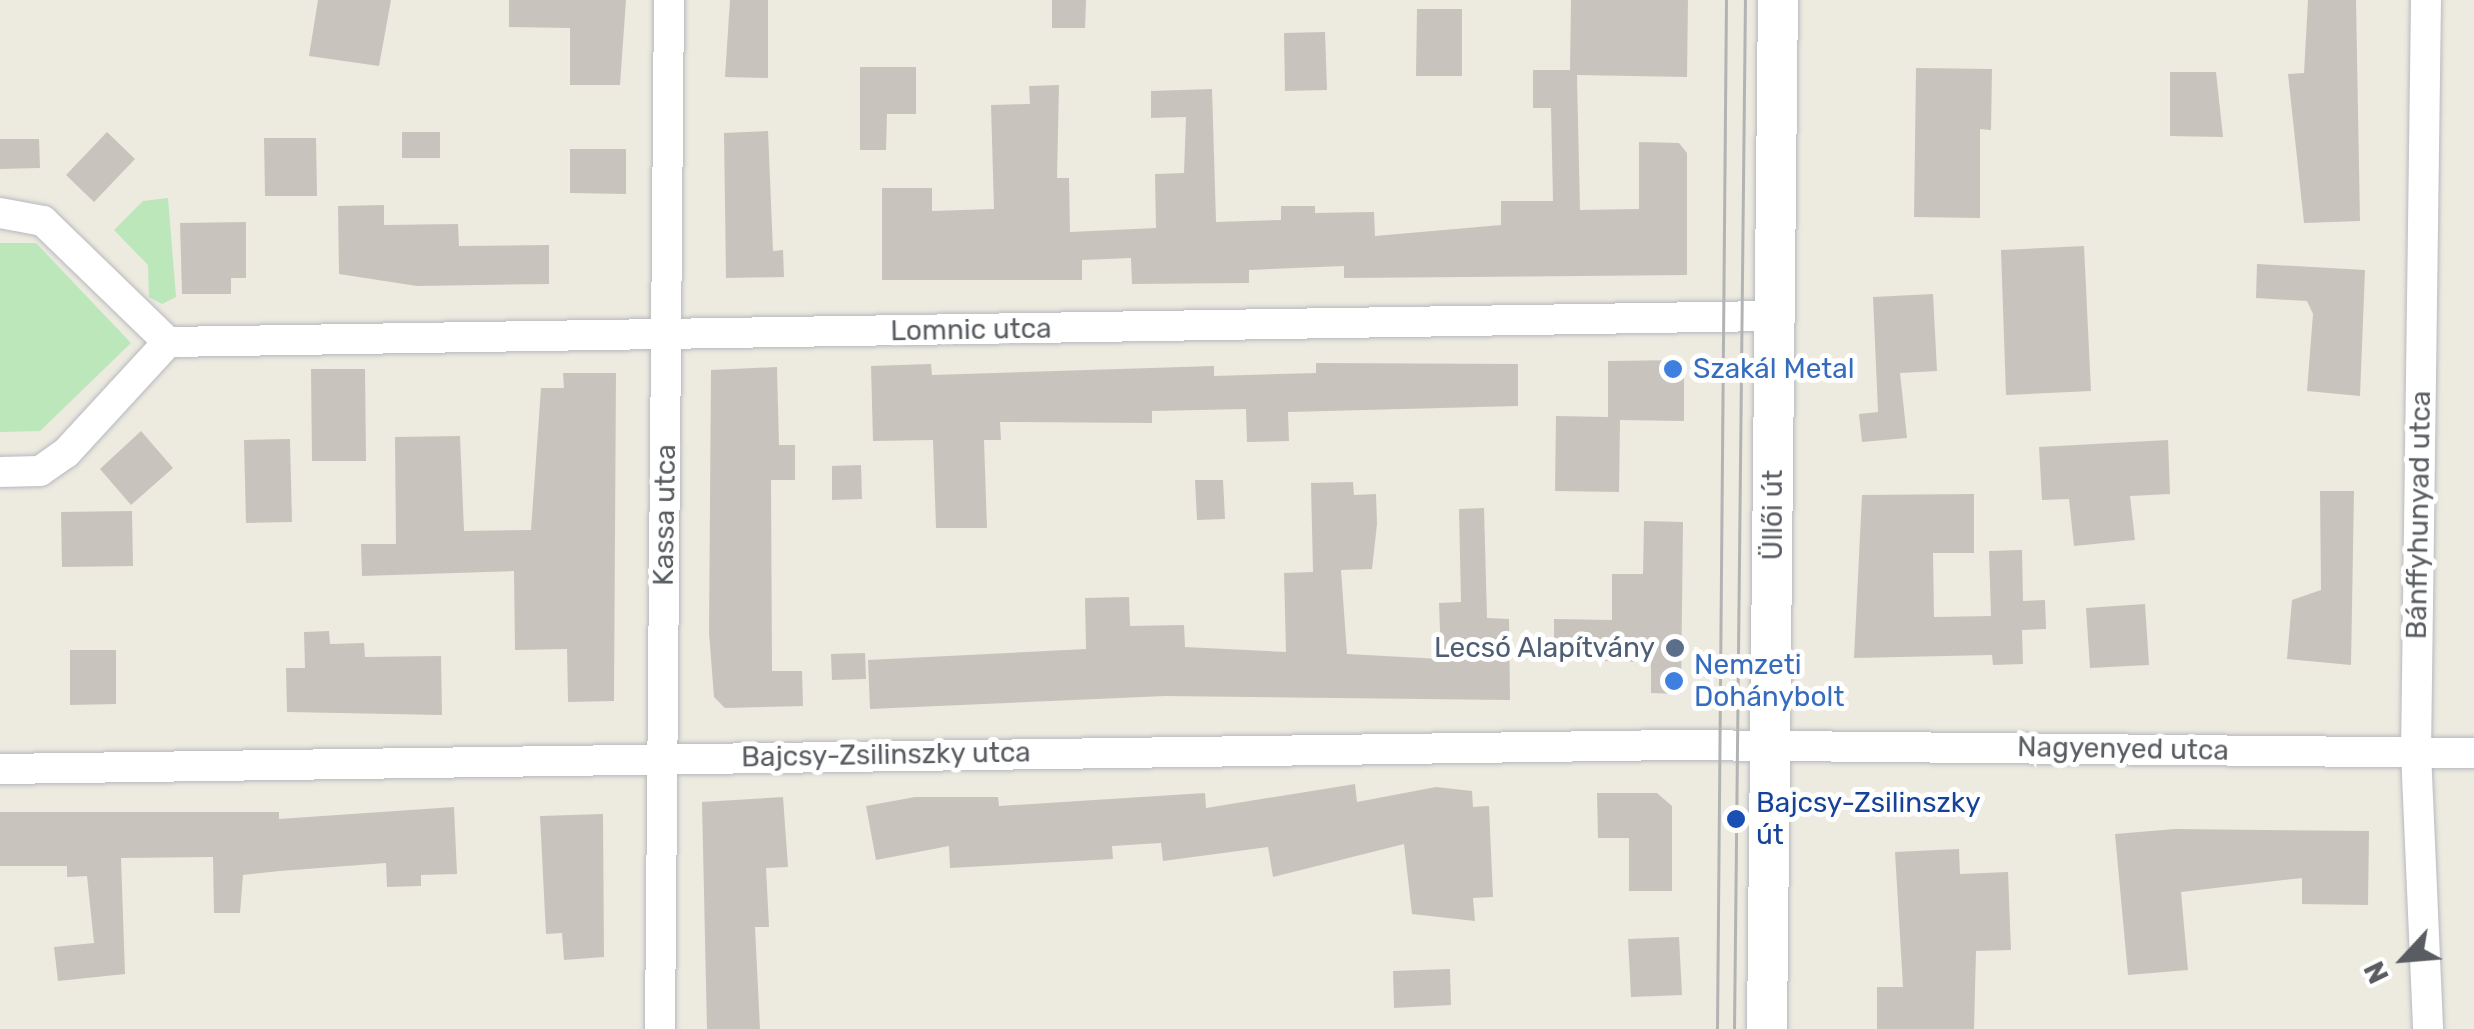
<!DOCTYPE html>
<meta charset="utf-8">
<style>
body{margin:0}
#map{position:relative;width:2474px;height:1029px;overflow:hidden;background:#edeae0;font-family:Rubik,sans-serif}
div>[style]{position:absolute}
.green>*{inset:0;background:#bbe7ba}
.building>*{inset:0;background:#c8c4bd}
.roads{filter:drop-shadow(0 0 2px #b6b9be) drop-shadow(0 0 2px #b6b9be)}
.street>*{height:30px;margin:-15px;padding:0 15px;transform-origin:15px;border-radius:15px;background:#fff}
.secondary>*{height:40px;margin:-20px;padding:0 20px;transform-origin:20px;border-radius:20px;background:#fff}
.tram>*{height:2.5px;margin:-1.25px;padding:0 1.25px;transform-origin:1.25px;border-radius:1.25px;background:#b2b3b3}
.dots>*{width:28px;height:28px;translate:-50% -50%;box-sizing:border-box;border:5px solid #fff;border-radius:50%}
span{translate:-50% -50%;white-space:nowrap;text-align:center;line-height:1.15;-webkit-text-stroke:10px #fff;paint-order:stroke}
.street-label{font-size:28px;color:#595d62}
.shop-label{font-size:28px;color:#366cbe}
.left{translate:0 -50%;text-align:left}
.service-label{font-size:28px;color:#4e5e75}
.right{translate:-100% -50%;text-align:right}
.transit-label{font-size:28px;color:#164399}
.north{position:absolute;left:2354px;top:909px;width:100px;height:100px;-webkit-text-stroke:8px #fff;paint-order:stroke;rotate:244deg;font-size:28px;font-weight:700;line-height:40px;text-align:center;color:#595d62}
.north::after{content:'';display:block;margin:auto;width:35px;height:45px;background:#595d62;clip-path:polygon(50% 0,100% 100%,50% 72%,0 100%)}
</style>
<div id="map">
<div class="green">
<i style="clip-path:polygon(168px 198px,176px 297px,162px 304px,149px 297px,148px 265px,114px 230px,143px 201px)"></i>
<i style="clip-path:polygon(0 243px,36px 243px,131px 343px,40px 431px,0 432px)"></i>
</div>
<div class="building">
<i style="clip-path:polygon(318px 0,391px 0,379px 66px,309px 56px)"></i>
<i style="clip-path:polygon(509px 0,626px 0,620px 85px,570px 85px,570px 28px,509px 27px)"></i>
<i style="clip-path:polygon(730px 0,768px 0,768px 78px,725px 77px)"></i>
<i style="clip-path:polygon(1052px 0,1086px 0,1085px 28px,1052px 28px)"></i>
<i style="clip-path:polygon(1571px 0,1688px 0,1687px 77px,1577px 75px,1580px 210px,1639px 209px,1639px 142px,1679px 143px,1687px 153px,1687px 275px,1344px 278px,1344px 266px,1249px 270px,1249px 283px,1132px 284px,1131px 258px,1082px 260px,1082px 280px,882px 280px,882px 188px,932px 188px,932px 211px,994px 209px,991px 105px,1030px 104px,1029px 86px,1059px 85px,1057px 178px,1069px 178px,1070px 232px,1156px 228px,1155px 174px,1184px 173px,1186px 117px,1151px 118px,1151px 91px,1212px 89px,1216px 222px,1281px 220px,1281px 206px,1315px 206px,1315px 213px,1374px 212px,1375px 236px,1501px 225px,1501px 201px,1553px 201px,1551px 108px,1533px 108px,1533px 70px,1570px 70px)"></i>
<i style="clip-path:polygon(2308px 0,2356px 0,2360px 221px,2304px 223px,2288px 74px,2304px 73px)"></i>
<i style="clip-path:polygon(1417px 9px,1462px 9px,1462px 76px,1416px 76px)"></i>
<i style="clip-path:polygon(1325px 32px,1327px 90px,1285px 91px,1284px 33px)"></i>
<i style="clip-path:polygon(860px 67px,916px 67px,916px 114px,887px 114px,886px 150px,860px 150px)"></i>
<i style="clip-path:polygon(1916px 68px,1992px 69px,1991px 130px,1980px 129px,1980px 218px,1914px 217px)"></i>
<i style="clip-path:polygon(2170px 72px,2216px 72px,2223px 137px,2170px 136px)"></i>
<i style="clip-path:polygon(768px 131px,773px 251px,783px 250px,784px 277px,726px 278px,724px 133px)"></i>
<i style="clip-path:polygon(107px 132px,135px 159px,94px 202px,66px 175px)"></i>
<i style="clip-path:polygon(402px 132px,440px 132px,440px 158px,402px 158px)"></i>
<i style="clip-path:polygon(264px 138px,316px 138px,317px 196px,265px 196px)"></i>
<i style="clip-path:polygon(0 139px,39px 139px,40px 168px,0 169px)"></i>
<i style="clip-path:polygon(570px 149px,626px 149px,626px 194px,570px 193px)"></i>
<i style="clip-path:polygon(384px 205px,384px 225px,458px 224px,459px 246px,549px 245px,549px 284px,417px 286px,339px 274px,338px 206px)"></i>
<i style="clip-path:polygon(246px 222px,246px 278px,231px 278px,231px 294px,182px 294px,180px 223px)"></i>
<i style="clip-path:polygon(2084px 246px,2091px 391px,2006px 395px,2001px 250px)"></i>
<i style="clip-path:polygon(2257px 264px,2365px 270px,2360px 396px,2307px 391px,2313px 314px,2307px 301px,2256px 298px)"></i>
<i style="clip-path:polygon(1933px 294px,1937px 371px,1900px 373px,1907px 438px,1862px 442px,1859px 414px,1878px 412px,1873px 297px)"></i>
<i style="clip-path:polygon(1684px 360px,1684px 421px,1620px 420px,1619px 492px,1555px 491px,1556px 416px,1608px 417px,1608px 361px)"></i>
<i style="clip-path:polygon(1316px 363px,1518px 364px,1518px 406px,1288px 412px,1289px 441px,1247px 442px,1246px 409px,1152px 411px,1152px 423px,1000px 422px,1001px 440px,984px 440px,987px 528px,936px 528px,933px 440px,873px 441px,871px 366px,931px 364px,932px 375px,1214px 366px,1214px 376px,1316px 373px)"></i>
<i style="clip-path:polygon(777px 367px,779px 445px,795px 445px,795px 480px,771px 480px,772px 671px,802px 671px,803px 706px,725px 708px,714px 697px,709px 633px,711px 370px)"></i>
<i style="clip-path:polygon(311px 369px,365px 369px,366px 461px,312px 461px)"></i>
<i style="clip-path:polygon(563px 373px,616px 373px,614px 701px,568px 702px,567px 649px,515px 650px,514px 571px,362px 576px,361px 544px,396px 544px,395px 437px,460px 436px,464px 531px,531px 530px,541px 388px,564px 388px)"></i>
<i style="clip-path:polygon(141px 431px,173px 468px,131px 505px,100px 469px)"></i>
<i style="clip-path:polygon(290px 439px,292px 522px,246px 523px,244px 440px)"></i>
<i style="clip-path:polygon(2168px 440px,2170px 494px,2130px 496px,2135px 540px,2074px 546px,2069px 499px,2042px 500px,2039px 447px)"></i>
<i style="clip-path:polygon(861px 465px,862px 499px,832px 500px,832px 466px)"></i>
<i style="clip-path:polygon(1195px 480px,1223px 480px,1225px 519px,1197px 520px)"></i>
<i style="clip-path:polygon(1353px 482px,1354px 495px,1376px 494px,1377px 524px,1372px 569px,1341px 570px,1347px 654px,1441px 659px,1439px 603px,1461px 602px,1459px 509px,1484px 508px,1487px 618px,1509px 619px,1510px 700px,1165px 696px,870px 709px,868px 660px,1086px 649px,1085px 598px,1129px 597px,1130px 626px,1184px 625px,1185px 647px,1286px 652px,1284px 573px,1313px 572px,1311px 483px)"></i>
<i style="clip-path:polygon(2320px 491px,2354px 491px,2351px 665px,2287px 659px,2292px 600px,2321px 590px)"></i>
<i style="clip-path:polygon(1974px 494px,1974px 553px,1933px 553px,1934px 617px,1991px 616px,1989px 551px,2022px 550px,2023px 601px,2045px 600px,2046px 629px,2022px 630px,2023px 664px,1993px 665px,1992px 655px,1854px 658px,1862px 495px)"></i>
<i style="clip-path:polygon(132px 511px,133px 566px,62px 567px,61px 512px)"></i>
<i style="clip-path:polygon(1644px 521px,1683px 522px,1681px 694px,1651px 693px,1651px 662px,1554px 660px,1554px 619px,1612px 620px,1612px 574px,1643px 574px)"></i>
<i style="clip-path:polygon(2145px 604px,2149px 665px,2090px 668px,2086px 608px)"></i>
<i style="clip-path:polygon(329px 631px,330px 644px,364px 643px,365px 657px,441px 656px,442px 715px,287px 712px,286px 668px,305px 668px,304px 632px)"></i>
<i style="clip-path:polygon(70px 650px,116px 650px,116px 704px,70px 705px)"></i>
<i style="clip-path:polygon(865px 653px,866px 679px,832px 680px,831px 654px)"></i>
<i style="clip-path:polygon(1355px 784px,1357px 802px,1436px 787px,1472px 791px,1473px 807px,1489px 806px,1493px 897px,1473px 898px,1475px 921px,1412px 914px,1404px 844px,1273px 877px,1268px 847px,1163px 861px,1161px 843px,1112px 846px,1113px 859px,950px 868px,949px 846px,876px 860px,866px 806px,915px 797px,998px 797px,999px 806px,1205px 793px,1206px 808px)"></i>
<i style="clip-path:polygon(1597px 793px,1657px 793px,1672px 806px,1672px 891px,1629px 891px,1629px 838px,1598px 838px)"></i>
<i style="clip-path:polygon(783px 797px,788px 867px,766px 868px,769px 927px,755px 927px,760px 1029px,707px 1029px,702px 802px)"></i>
<i style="clip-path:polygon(454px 807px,457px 874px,421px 875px,421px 886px,387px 887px,386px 863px,280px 871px,243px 875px,240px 913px,214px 913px,213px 857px,121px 858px,125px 974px,58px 981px,54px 947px,94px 943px,87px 876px,67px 877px,67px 866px,0 866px,0 812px,279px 812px,279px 819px)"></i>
<i style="clip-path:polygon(603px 814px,604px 957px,564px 960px,562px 933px,546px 934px,540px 816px)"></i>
<i style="clip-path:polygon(2175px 829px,2369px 831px,2368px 905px,2302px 904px,2302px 878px,2181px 892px,2188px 970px,2128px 975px,2115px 834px)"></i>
<i style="clip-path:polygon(1959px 849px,1960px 874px,2008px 872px,2011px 950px,1976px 951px,1974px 1029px,1877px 1029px,1877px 987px,1903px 987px,1895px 852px)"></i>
<i style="clip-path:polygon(1679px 937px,1682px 995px,1631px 997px,1628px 939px)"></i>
<i style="clip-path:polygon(1450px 969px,1451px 1005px,1394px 1008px,1393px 971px)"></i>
</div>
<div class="roads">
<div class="street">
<i style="left:2426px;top:0;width:752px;rotate:90.76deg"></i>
<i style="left:2416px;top:752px;width:277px;rotate:87.5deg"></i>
<i style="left:0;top:213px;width:44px;rotate:10.5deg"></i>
<i style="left:43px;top:221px;width:174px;rotate:44.1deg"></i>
<i style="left:168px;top:342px;width:1607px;rotate:-0.93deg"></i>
<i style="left:0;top:472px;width:40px;rotate:-1.4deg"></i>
<i style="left:40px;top:471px;width:32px;rotate:-35deg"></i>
<i style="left:66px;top:453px;width:151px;rotate:-47.4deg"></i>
<i style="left:0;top:769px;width:1683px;rotate:-0.82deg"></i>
<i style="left:1683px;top:745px;width:791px;rotate:0.58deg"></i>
<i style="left:660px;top:1029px;width:1029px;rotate:-89.5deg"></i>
</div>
<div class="secondary">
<i style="left:1767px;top:1029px;width:1029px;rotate:-89.39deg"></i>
</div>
</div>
<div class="tram">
<i style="left:1717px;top:1029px;width:1029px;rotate:-89.5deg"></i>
<i style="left:1734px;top:1029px;width:1029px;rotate:-89.39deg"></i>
</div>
<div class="dots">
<i style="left:1673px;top:369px;background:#3f7fe0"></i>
<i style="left:1675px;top:648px;background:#5c6f8a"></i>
<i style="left:1674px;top:681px;background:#3f7fe0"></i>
<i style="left:1736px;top:819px;background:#1a4fb4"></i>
</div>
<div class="street-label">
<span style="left:971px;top:330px;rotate:-1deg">Lomnic utca</span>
<span style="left:665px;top:515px;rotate:-89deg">Kassa utca</span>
<span style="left:1773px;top:515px;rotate:-90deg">Üllői út</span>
<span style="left:2419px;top:515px;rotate:-89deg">Bánffyhunyad utca</span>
<span style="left:2123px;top:749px;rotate:1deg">Nagyenyed utca</span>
<span style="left:886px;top:755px;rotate:-1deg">Bajcsy-Zsilinszky utca</span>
</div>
<div class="shop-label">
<span class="left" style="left:1693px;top:369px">Szakál Metal</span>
<span class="left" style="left:1694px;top:681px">Nemzeti<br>Dohánybolt</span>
</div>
<div class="service-label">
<span class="right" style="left:1655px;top:648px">Lecsó Alapítvány</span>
</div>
<div class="transit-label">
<span class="left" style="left:1756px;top:819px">Bajcsy-Zsilinszky<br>út</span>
</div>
<div class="north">N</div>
</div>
